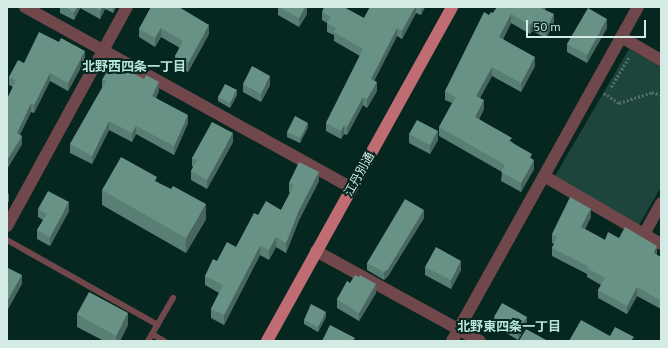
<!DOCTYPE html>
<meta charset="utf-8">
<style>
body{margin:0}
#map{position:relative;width:668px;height:348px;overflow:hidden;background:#062620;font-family:"IBM Plex Sans","Noto Sans JP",sans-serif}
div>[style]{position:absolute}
.green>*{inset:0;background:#1e453c}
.path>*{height:2.5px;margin-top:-1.25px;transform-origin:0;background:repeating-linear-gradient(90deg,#54706a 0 2px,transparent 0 4px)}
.service>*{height:6px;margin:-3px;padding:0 3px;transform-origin:3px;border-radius:3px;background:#70474a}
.minor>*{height:12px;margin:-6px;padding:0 6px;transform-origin:6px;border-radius:6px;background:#70474a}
.primary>*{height:12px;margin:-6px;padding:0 6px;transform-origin:6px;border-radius:6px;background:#bf6c72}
.wall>*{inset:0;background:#597e73}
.shaded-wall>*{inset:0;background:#49665e}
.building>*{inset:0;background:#689286}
span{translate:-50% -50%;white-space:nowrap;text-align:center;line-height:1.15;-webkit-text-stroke:4px #062620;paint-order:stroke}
.street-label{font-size:12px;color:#d4eae4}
.neighbourhood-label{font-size:13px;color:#b8e5d9;font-weight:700}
.frame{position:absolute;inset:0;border:8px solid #d4eae4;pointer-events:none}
.scale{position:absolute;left:526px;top:20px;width:120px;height:18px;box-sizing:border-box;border:2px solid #d4eae4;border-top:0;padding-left:5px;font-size:12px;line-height:14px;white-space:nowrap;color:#d4eae4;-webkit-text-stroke:3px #062620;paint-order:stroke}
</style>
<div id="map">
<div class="green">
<i style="clip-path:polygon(629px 49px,661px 67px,661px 187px,639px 225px,555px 176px)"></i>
</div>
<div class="path">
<i style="left:611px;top:87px;width:35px;rotate:-59deg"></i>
<i style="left:604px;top:93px;width:18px;rotate:34deg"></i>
<i style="left:619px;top:103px;width:35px;rotate:-18deg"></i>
<i style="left:652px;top:92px;width:9px;rotate:18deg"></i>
</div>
<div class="service">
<i style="left:7px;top:240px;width:173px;rotate:29.4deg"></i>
<i style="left:152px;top:334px;width:14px;rotate:30deg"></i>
<i style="left:148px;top:341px;width:50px;rotate:-59.8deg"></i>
</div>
<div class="minor">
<i style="left:25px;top:7px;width:373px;rotate:29deg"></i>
<i style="left:621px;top:37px;width:46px;rotate:29.9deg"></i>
<i style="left:544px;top:176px;width:135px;rotate:30.2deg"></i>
<i style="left:7px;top:226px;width:250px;rotate:-61.3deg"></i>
<i style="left:644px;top:234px;width:35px;rotate:-61deg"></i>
<i style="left:316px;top:251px;width:187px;rotate:28.8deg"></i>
<i style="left:452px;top:341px;width:382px;rotate:-60.9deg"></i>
</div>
<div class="primary">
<i style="left:267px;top:341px;width:382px;rotate:-61deg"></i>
</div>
<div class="wall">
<i style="clip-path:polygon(60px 7px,116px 7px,113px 13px,105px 9px,100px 19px,80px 8px,74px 20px,60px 13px)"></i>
<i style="clip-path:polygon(151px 7px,209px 34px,188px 72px,175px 65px,175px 56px,180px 48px,161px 37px,155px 47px,139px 37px,139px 29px)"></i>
<i style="clip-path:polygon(278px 7px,307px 7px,307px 14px,299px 27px,278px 15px)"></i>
<i style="clip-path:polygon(370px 7px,425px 7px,421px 15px,416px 13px,402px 39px,397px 36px,374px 81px,377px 91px,367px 108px,363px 105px,347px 135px,344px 134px,341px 139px,326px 131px,326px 123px,360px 56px,334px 41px,334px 35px,327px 32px,327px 23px,322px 20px,322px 12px,364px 18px)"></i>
<i style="clip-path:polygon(497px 7px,546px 7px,545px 10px,554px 23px,546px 38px,532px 31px,530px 34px,511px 23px,503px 39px,535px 66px,521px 92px,492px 76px,480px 98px,484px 109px,479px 119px,512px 142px,532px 159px,534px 169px,521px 192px,501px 181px,502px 172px,439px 136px,439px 127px,452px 103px,445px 100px,445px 91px,489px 15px,493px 13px)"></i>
<i style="clip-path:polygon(607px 28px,587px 63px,567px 52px,567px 44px)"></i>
<i style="clip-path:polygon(85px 60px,68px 91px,50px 81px,34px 113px,31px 112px,20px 134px,22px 144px,7px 169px,7px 99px,13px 87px,9px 85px,9px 77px,24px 63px)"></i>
<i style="clip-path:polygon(102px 80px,159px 91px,156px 98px,188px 123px,174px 155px,136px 134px,132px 142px,109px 130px,92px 164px,70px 153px,70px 144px,102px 88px)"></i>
<i style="clip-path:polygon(243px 84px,270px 85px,261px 102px,243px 92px)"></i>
<i style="clip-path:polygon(237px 95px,230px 108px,218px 101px,218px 97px)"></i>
<i style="clip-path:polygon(308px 127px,300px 143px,287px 137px,287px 132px)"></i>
<i style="clip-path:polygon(409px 134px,438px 140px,430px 154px,409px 143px)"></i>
<i style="clip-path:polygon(233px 142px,207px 189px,191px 180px,191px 171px,193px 167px,192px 166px,192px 158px)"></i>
<i style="clip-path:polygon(319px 181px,299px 220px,286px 253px,276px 247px,269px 260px,260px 255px,224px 325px,211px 318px,211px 309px,219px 293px,205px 285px,205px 276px,217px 261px,236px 247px,258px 215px,281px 210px,290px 193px,289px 192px,289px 183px)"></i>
<i style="clip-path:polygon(157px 182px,206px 219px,186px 253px,102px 205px,102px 190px)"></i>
<i style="clip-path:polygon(38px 209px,69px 211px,50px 246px,37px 239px,37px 230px,43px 220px,38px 217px)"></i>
<i style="clip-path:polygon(591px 217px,585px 229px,605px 240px,619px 238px,661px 257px,661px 309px,637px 296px,627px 314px,598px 298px,598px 290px,601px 285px,587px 277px,587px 274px,552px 256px,552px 248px,554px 244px,552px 243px,552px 234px)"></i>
<i style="clip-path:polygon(424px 218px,388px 276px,384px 280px,367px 270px,367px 263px)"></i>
<i style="clip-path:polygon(425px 267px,461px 270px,451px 289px,425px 275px)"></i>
<i style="clip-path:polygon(359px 277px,376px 293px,359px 321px,337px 308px,337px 299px,350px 283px)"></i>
<i style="clip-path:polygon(77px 314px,128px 325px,120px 341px,104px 341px,77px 327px)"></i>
<i style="clip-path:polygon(326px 317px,318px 332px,304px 324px,304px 320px)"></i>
<i style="clip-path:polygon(494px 317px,527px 325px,518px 340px,494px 326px)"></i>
</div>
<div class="shaded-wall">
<i style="clip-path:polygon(77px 7px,80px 7px,80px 8px,74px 20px,74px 12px)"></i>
<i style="clip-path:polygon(102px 7px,105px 7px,105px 9px,100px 19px,100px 11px)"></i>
<i style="clip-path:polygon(113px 7px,116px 7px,113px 13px)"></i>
<i style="clip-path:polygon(305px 7px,307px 7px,307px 14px,299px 27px,299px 18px)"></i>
<i style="clip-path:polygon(415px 7px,416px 7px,416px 13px,402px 39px,402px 31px)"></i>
<i style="clip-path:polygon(421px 7px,425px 7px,421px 15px)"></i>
<i style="clip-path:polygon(541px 7px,546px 7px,541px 17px)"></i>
<i style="clip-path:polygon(511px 14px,511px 23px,499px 45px,499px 37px)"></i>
<i style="clip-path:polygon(554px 14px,554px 23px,546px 38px,546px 30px)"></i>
<i style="clip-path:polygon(607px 19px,607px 28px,587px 63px,587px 55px)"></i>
<i style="clip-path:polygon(532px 22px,532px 31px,530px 34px,530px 25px)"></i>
<i style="clip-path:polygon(209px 25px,209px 34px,188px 72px,188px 63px)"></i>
<i style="clip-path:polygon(161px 28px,161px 37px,155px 47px,155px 38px)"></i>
<i style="clip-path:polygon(397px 28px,397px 36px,371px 87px,371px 79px)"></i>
<i style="clip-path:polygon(85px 51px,85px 60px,68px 91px,68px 83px)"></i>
<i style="clip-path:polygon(535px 57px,535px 66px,521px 92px,521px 83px)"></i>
<i style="clip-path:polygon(492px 67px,492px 76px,476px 105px,476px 96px)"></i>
<i style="clip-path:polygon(50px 73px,50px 81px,34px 113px,34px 105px)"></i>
<i style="clip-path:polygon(270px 76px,270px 85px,261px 102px,261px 94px)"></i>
<i style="clip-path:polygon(159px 82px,159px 91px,152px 104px,152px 96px)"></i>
<i style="clip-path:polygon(377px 82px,377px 91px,367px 108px,367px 99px)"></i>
<i style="clip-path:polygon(237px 90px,237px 95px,230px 108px,230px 103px)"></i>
<i style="clip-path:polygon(363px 97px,363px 105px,347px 135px,347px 127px)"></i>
<i style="clip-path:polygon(484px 100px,484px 109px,475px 126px,475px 117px)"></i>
<i style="clip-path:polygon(31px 103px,31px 112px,17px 141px,17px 133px)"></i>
<i style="clip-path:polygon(188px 115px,188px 123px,174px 155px,174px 146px)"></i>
<i style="clip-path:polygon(109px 121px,109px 130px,92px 164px,92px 156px)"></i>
<i style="clip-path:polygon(308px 123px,308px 127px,300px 143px,300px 138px)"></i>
<i style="clip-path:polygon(344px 125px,344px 134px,341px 139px,341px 131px)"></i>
<i style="clip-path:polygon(136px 126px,136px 134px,132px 142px,132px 133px)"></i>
<i style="clip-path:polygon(438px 131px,438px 140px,430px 154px,430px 145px)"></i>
<i style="clip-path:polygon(233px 133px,233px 142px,207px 189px,207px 180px)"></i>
<i style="clip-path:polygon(22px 136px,22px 144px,7px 169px,7px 160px)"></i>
<i style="clip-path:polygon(534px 160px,534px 169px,521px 192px,521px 183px)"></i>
<i style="clip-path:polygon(319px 172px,319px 181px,299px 220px,286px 253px,286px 243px,299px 210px)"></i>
<i style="clip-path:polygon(9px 193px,9px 201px,7px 204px,7px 196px)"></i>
<i style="clip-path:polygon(69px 202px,69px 211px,50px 246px,50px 237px)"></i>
<i style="clip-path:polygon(206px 204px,206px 219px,186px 253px,186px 238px)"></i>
<i style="clip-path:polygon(591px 209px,591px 217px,581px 235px,581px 227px)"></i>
<i style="clip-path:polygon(424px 210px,424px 218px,388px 276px,384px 280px,384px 272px)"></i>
<i style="clip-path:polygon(276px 237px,276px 247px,269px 260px,269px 250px)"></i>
<i style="clip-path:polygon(260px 246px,260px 255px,224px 325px,224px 315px)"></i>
<i style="clip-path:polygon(657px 246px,657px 255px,654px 253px)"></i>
<i style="clip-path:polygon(461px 261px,461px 270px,451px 289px,451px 280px)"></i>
<i style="clip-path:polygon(22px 275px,22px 284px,7px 311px,7px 302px)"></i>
<i style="clip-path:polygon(376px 284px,376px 293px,359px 321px,359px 313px)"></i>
<i style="clip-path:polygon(637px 287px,637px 296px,627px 314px,627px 306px)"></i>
<i style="clip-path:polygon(326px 312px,326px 317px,318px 332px,318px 327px)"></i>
<i style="clip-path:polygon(128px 313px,128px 325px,120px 341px,116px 341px,116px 336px)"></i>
<i style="clip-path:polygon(527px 317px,527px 325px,518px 340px,518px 331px)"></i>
</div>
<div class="building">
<i style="clip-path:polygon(65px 7px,77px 7px,74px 12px)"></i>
<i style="clip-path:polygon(94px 7px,102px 7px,100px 11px)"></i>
<i style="clip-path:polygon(151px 7px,179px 7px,209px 25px,188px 63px,175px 56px,183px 41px,161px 28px,155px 38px,139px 29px)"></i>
<i style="clip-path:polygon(279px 7px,305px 7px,299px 18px)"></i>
<i style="clip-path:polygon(324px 7px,344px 7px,364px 18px,370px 7px,415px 7px,402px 31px,397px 28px,371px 79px,377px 82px,367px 99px,363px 97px,347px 127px,344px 125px,341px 131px,326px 123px,363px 49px,334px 32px,336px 28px,327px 23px,331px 17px,322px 12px)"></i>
<i style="clip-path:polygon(497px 7px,541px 7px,541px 8px,554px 14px,546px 30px,532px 22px,530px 25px,511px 14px,499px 37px,535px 57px,521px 83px,492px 67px,476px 96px,484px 100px,475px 117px,512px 138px,509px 141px,532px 154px,530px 158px,534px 160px,521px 183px,501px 172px,505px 165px,439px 127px,456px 97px,445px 91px,484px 12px,489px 15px,491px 12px,493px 13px)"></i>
<i style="clip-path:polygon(588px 8px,607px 19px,587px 55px,567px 44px)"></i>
<i style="clip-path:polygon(39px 32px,59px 42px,61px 38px,85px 51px,68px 83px,50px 73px,34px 105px,31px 103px,17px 133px,22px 136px,7px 160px,7px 99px,16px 80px,9px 77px,18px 60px,24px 63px)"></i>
<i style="clip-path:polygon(112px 62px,144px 79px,146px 75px,159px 82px,152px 96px,188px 115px,174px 146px,136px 126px,132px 133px,109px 121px,92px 156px,70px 144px,106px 81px,102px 80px)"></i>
<i style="clip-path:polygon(252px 66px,270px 76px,261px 94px,243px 84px)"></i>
<i style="clip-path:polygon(225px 84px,237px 90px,230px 103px,218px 97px)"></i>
<i style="clip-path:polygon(295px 116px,308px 123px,300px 138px,287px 132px)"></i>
<i style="clip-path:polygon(417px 120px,438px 131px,430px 145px,409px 134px)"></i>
<i style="clip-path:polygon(212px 122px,233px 133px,207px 180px,191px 171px,197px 160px,192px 158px)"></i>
<i style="clip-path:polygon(121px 157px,157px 177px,155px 181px,171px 189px,173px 186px,206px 204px,186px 238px,102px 190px)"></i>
<i style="clip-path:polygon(299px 162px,319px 172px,299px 210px,286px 243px,276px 237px,269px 250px,260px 246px,224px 315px,211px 309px,223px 285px,205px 276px,213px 259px,217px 261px,227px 242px,236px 247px,254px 213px,258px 215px,266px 201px,281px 210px,294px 185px,289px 183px)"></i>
<i style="clip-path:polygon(48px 191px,69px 202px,50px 237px,37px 230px,47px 214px,38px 209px)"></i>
<i style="clip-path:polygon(570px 197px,591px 209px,581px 227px,605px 240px,608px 232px,619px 238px,625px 227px,657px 246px,654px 253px,661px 257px,661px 301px,637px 287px,627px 306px,598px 290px,605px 278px,587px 268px,588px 266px,552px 248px,557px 237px,552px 234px)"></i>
<i style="clip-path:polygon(405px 199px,424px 210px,388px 269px,384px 272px,367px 263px)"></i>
<i style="clip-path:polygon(436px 247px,461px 261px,451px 280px,425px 267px)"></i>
<i style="clip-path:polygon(8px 268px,22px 275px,7px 302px,7px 271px)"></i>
<i style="clip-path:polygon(355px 275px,359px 277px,360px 275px,376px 284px,359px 313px,337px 299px,347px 281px,350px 283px)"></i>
<i style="clip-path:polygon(89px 292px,128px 313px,116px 336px,77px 314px)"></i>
<i style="clip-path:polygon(502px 303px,527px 317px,518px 331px,494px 317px)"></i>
<i style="clip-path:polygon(311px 304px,326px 312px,318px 327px,304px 320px)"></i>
<i style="clip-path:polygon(581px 320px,610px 336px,615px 327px,634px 337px,631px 341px,569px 341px)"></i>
<i style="clip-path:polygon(330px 325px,355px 338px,353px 341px,322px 341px)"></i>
<i style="clip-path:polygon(526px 329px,548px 341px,519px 341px)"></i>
</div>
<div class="street-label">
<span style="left:359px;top:174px;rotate:-61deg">江丹別通</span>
</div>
<div class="neighbourhood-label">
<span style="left:134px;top:67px">北野西四条一丁目</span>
<span style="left:509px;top:327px">北野東四条一丁目</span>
</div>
<div class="frame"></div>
<div class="scale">50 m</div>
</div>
